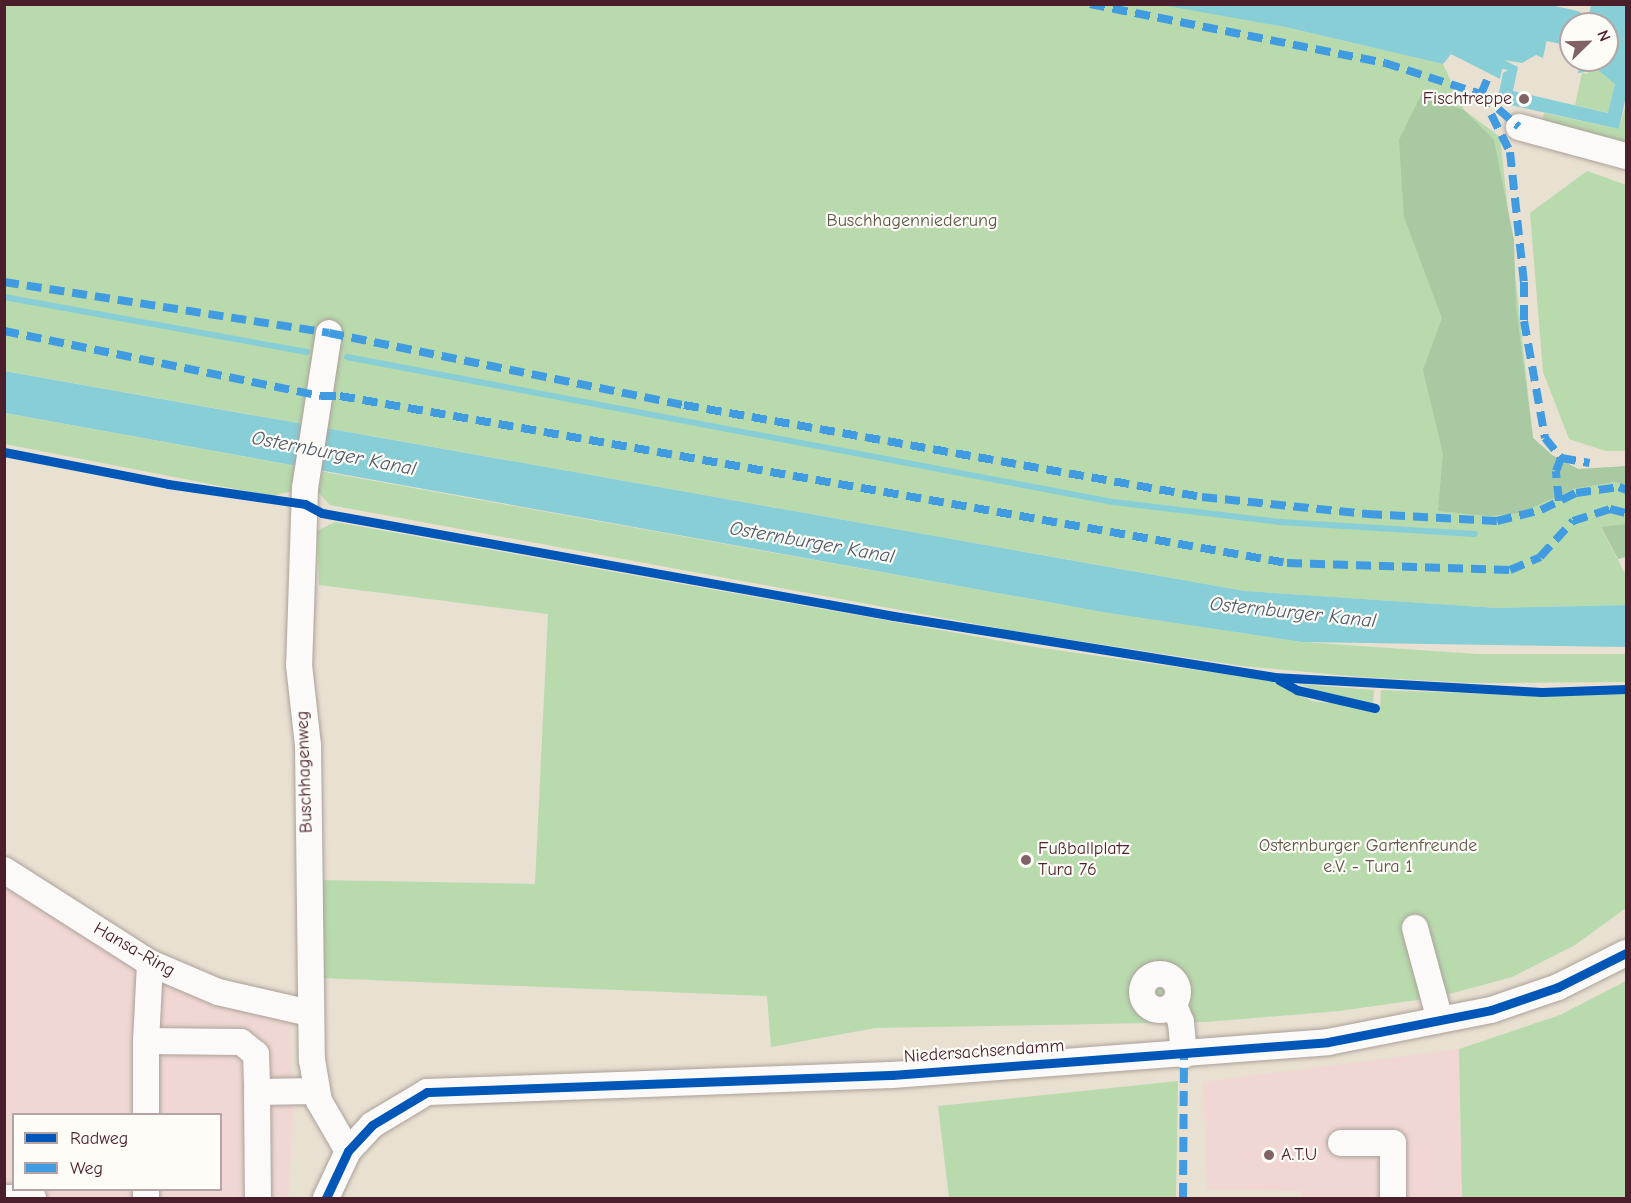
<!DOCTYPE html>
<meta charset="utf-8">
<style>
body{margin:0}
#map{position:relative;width:1631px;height:1203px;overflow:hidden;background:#e8e0d1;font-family:"Comic Neue",sans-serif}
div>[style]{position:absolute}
.built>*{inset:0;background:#f0d7d3}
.green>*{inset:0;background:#b8daad}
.forest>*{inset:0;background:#a8c9a1}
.water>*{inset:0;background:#87ced6}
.stream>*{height:6px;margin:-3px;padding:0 3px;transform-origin:3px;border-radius:3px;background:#87ced6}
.river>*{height:36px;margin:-18px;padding:0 18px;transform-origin:18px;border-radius:18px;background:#87ced6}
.roads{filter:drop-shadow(0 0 2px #aba19a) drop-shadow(0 0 2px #aba19a)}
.minor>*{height:26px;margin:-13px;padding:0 13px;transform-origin:13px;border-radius:13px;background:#fcfaf8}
.minor>.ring{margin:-13px;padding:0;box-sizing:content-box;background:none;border:26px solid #fcfaf8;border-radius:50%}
.quiet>*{height:8px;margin-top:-4px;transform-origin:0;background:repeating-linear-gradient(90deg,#409be1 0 15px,transparent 0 23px)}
.cycleway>*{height:9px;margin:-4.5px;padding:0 4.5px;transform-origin:4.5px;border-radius:4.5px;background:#0057b8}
.dots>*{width:16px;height:16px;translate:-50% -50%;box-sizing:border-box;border:3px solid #fdfcf7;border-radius:50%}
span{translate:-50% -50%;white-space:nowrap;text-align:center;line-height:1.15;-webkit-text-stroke:4.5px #fdfcf7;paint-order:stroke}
.poi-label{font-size:18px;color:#4a1f2b}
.right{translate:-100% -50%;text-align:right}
.left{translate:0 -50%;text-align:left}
.park-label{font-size:18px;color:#5f5649}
.street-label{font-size:18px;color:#4a1f2b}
.water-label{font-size:20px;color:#515a68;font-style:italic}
.frame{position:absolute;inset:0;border:6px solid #4a1f2b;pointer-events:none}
.legend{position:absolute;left:12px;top:1113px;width:210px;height:78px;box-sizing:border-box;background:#fdfcf7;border:2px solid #b5a4a5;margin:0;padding:8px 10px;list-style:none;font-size:18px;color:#4a1f2b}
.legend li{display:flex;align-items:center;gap:12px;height:30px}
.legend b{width:30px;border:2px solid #b5a4a5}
.north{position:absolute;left:1559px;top:12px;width:60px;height:60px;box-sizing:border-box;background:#fdfcf7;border:2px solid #b5a4a5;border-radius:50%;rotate:67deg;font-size:16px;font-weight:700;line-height:24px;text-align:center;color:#4a1f2b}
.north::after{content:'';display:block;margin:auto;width:21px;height:27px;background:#816365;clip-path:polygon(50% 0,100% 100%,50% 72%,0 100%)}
</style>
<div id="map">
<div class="built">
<i style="clip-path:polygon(evenodd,4px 881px,219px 1000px,290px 1022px,293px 1115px,288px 1198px,5px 1198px,4px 881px,14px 1114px,220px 1114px,220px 1190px,14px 1190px,14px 1114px)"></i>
<i style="clip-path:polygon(1459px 1049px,1462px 1198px,1302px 1198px,1302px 1191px,1207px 1190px,1203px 1082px)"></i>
</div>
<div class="green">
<i style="clip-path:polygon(1162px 4px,1285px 27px,1443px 64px,1464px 110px,1500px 137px,1533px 438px,1552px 455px,1578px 469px,1575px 489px,1615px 482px,1626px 486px,1626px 524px,1601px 528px,1626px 575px,1626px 605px,1497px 608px,1245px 591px,5px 371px,4px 5px)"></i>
<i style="clip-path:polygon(1590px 68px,1603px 72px,1615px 84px,1609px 113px,1575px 105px,1582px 73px,1587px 74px)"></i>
<i style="clip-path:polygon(1626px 104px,1626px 145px,1542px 123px,1544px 113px,1619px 129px)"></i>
<i style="clip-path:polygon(1587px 171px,1626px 185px,1626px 451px,1606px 451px,1569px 439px,1543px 372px,1530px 213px)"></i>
<i style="clip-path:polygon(4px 413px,301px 467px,297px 490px,272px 496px,5px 444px)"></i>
<i style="clip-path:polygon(319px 471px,1108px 613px,1302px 642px,1477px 654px,1626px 654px,1626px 682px,1470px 683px,1361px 677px,1242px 666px,1014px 631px,330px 505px,318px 492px)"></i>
<i style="clip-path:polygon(335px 522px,1029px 646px,1272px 681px,1312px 701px,1380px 708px,1381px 690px,1537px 696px,1626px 694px,1626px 908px,1575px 945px,1512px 977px,1438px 997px,1339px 1011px,1206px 1022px,875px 1028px,771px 1047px,767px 996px,321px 978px,320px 880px,535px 884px,548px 614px,319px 585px,317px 531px)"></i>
<i style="clip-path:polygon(1299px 684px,1374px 690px,1373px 706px,1317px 691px)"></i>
<i style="clip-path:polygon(1626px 981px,1626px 1198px,1462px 1198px,1459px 1049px,1560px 1015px)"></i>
<i style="clip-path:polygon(1178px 1081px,1176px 1198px,949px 1198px,938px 1106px)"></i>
</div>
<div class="forest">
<i style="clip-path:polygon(1421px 95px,1464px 110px,1494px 140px,1514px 240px,1516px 307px,1533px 438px,1552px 455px,1578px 469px,1626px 466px,1626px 486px,1615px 482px,1574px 489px,1520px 513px,1489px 516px,1438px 511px,1443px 454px,1423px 370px,1442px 318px,1404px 217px,1399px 140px)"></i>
<i style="clip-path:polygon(1626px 524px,1626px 557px,1618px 559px,1601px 527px)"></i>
</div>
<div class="water">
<i style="clip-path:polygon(1162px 5px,1554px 5px,1543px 58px,1536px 55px,1522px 63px,1504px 60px,1518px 67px,1513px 91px,1608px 113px,1615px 84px,1598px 70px,1578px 73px,1580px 60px,1607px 60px,1607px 24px,1587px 24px,1591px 5px,1626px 5px,1626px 96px,1619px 129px,1497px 102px,1503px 73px,1508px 70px,1502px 69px,1500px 79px,1451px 54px,1443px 64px,1285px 27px)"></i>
<i style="clip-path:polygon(4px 371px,1245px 591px,1497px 608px,1626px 605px,1626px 647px,1302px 642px,1108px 613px,5px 413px)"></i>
</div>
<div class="stream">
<i style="left:4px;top:297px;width:308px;rotate:10.3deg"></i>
<i style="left:347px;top:357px;width:780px;rotate:10.72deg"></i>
<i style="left:1113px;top:502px;width:168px;rotate:6.8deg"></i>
<i style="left:1280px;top:522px;width:195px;rotate:3.5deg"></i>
</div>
<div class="river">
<i style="left:1463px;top:4px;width:111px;rotate:12.5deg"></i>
</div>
<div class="roads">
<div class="minor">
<i style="left:1519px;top:127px;width:111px;rotate:15.2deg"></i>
<i style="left:329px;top:333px;width:157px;rotate:98.8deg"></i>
<i style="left:305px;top:488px;width:177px;rotate:91.9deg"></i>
<i style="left:299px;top:665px;width:81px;rotate:83.6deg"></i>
<i style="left:308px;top:745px;width:315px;rotate:89.3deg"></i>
<i style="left:312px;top:1060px;width:42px;rotate:80.3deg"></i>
<i style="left:319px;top:1101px;width:58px;rotate:59.9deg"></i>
<i style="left:4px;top:870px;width:173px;rotate:32.5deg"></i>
<i style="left:150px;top:963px;width:74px;rotate:23.1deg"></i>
<i style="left:218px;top:992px;width:94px;rotate:12.9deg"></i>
<i style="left:1415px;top:928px;width:95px;rotate:74.8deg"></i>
<i style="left:150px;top:963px;width:78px;rotate:92.9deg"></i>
<i style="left:146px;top:1041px;width:95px;rotate:0.6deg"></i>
<i style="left:241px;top:1042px;width:19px;rotate:39deg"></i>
<i style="left:256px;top:1054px;width:38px;rotate:88deg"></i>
<i style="left:257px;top:1092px;width:59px;rotate:-1deg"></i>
<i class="ring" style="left:1142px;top:974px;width:10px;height:10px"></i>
<i style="left:1174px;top:1005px;width:18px;rotate:68deg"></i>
<i style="left:1181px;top:1022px;width:33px;rotate:85deg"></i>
<i style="left:257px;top:1092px;width:106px;rotate:89.5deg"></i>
<i style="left:146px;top:1114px;width:73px;rotate:-90deg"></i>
<i style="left:1341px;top:1143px;width:52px"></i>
<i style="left:1393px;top:1143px;width:55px;rotate:90deg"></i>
<i style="left:4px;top:1198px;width:29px"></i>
<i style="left:146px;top:1198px;width:8px;rotate:-90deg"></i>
<i style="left:326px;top:1198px;width:52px;rotate:-64.9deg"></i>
<i style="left:348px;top:1151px;width:35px;rotate:-47deg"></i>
<i style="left:372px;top:1125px;width:64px;rotate:-31deg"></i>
<i style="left:427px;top:1092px;width:465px;rotate:-2.1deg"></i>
<i style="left:892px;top:1075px;width:437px;rotate:-4.3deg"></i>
<i style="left:1328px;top:1042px;width:166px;rotate:-11.1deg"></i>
<i style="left:1491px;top:1010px;width:71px;rotate:-18.9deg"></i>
<i style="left:1558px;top:987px;width:76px;rotate:-26.6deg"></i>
</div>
</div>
<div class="quiet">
<i style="left:1090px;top:4px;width:301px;rotate:11.3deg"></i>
<i style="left:1385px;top:63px;width:101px;rotate:17.9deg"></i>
<i style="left:1481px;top:94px;width:50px;rotate:41deg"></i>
<i style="left:1487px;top:80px;width:15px;rotate:113deg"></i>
<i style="left:1481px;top:94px;width:65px;rotate:63.4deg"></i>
<i style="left:1510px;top:152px;width:131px;rotate:83.9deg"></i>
<i style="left:1524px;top:282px;width:39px;rotate:90deg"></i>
<i style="left:1524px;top:321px;width:119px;rotate:79.8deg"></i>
<i style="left:1545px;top:438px;width:26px;rotate:51deg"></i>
<i style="left:1561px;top:458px;width:29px;rotate:10deg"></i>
<i style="left:4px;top:282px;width:329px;rotate:8.9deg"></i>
<i style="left:329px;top:333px;width:362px;rotate:11.5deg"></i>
<i style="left:684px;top:405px;width:526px;rotate:10.07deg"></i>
<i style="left:1202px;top:497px;width:166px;rotate:5.9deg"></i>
<i style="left:1367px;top:514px;width:130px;rotate:3.1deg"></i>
<i style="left:1497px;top:521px;width:45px;rotate:-14deg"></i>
<i style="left:1541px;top:510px;width:39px;rotate:-26deg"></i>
<i style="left:1576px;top:493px;width:43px;rotate:-7.9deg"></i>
<i style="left:1619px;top:487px;width:8px;rotate:23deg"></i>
<i style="left:4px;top:331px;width:324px;rotate:11.6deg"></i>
<i style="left:321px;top:396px;width:19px"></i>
<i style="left:340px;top:396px;width:962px;rotate:10deg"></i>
<i style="left:1287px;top:563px;width:223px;rotate:1.8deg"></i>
<i style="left:1510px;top:570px;width:33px;rotate:-23deg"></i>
<i style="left:1540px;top:557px;width:49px;rotate:-47.5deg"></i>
<i style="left:1573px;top:521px;width:39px;rotate:-18deg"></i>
<i style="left:1610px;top:509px;width:16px;rotate:14deg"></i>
<i style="left:1559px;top:501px;width:30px;rotate:-96deg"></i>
<i style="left:1556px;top:471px;width:14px;rotate:-69deg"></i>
<i style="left:1183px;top:1198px;width:143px;rotate:-89.6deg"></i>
</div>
<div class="cycleway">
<i style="left:4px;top:452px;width:167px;rotate:11deg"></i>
<i style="left:168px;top:484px;width:138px;rotate:8.3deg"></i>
<i style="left:305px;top:504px;width:19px;rotate:28deg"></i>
<i style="left:322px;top:513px;width:581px;rotate:10.21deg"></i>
<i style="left:894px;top:616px;width:384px;rotate:9.1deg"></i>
<i style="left:1273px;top:677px;width:269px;rotate:3.2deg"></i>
<i style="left:1542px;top:692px;width:84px;rotate:-2deg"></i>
<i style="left:1279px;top:680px;width:21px;rotate:29deg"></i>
<i style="left:1297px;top:690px;width:80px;rotate:13deg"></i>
<i style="left:326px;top:1198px;width:52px;rotate:-64.9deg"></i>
<i style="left:348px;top:1151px;width:35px;rotate:-47deg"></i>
<i style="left:372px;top:1125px;width:64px;rotate:-31deg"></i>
<i style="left:427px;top:1092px;width:465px;rotate:-2.1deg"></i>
<i style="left:892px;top:1075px;width:437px;rotate:-4.3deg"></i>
<i style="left:1328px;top:1042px;width:166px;rotate:-11.1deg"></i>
<i style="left:1491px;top:1010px;width:71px;rotate:-18.9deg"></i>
<i style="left:1558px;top:987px;width:76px;rotate:-26.6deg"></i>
</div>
<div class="dots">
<i style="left:1524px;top:99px;background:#816365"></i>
<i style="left:1026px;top:860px;background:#816365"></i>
<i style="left:1269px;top:1155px;background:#816365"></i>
</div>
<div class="poi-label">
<span class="right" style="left:1512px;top:99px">Fischtreppe</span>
<span class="left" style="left:1038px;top:860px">Fußballplatz<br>Tura 76</span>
<span class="left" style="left:1281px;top:1155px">A.T.U</span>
</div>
<div class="park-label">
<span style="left:912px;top:221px">Buschhagenniederung</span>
<span style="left:1368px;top:857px">Osternburger Gartenfreunde<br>e.V. - Tura 1</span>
</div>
<div class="street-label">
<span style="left:305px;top:772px;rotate:-92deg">Buschhagenweg</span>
<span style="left:134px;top:950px;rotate:30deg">Hansa-Ring</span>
<span style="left:984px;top:1052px;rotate:-4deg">Niedersachsendamm</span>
</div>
<div class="water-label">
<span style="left:334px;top:453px;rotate:11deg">Osternburger Kanal</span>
<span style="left:812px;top:542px;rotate:10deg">Osternburger Kanal</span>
<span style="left:1293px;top:612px;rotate:6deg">Osternburger Kanal</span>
</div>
<div class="frame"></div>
<ul class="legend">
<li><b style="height:8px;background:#0057b8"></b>Radweg</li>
<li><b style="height:8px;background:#409be1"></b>Weg</li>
</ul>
<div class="north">N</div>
</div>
